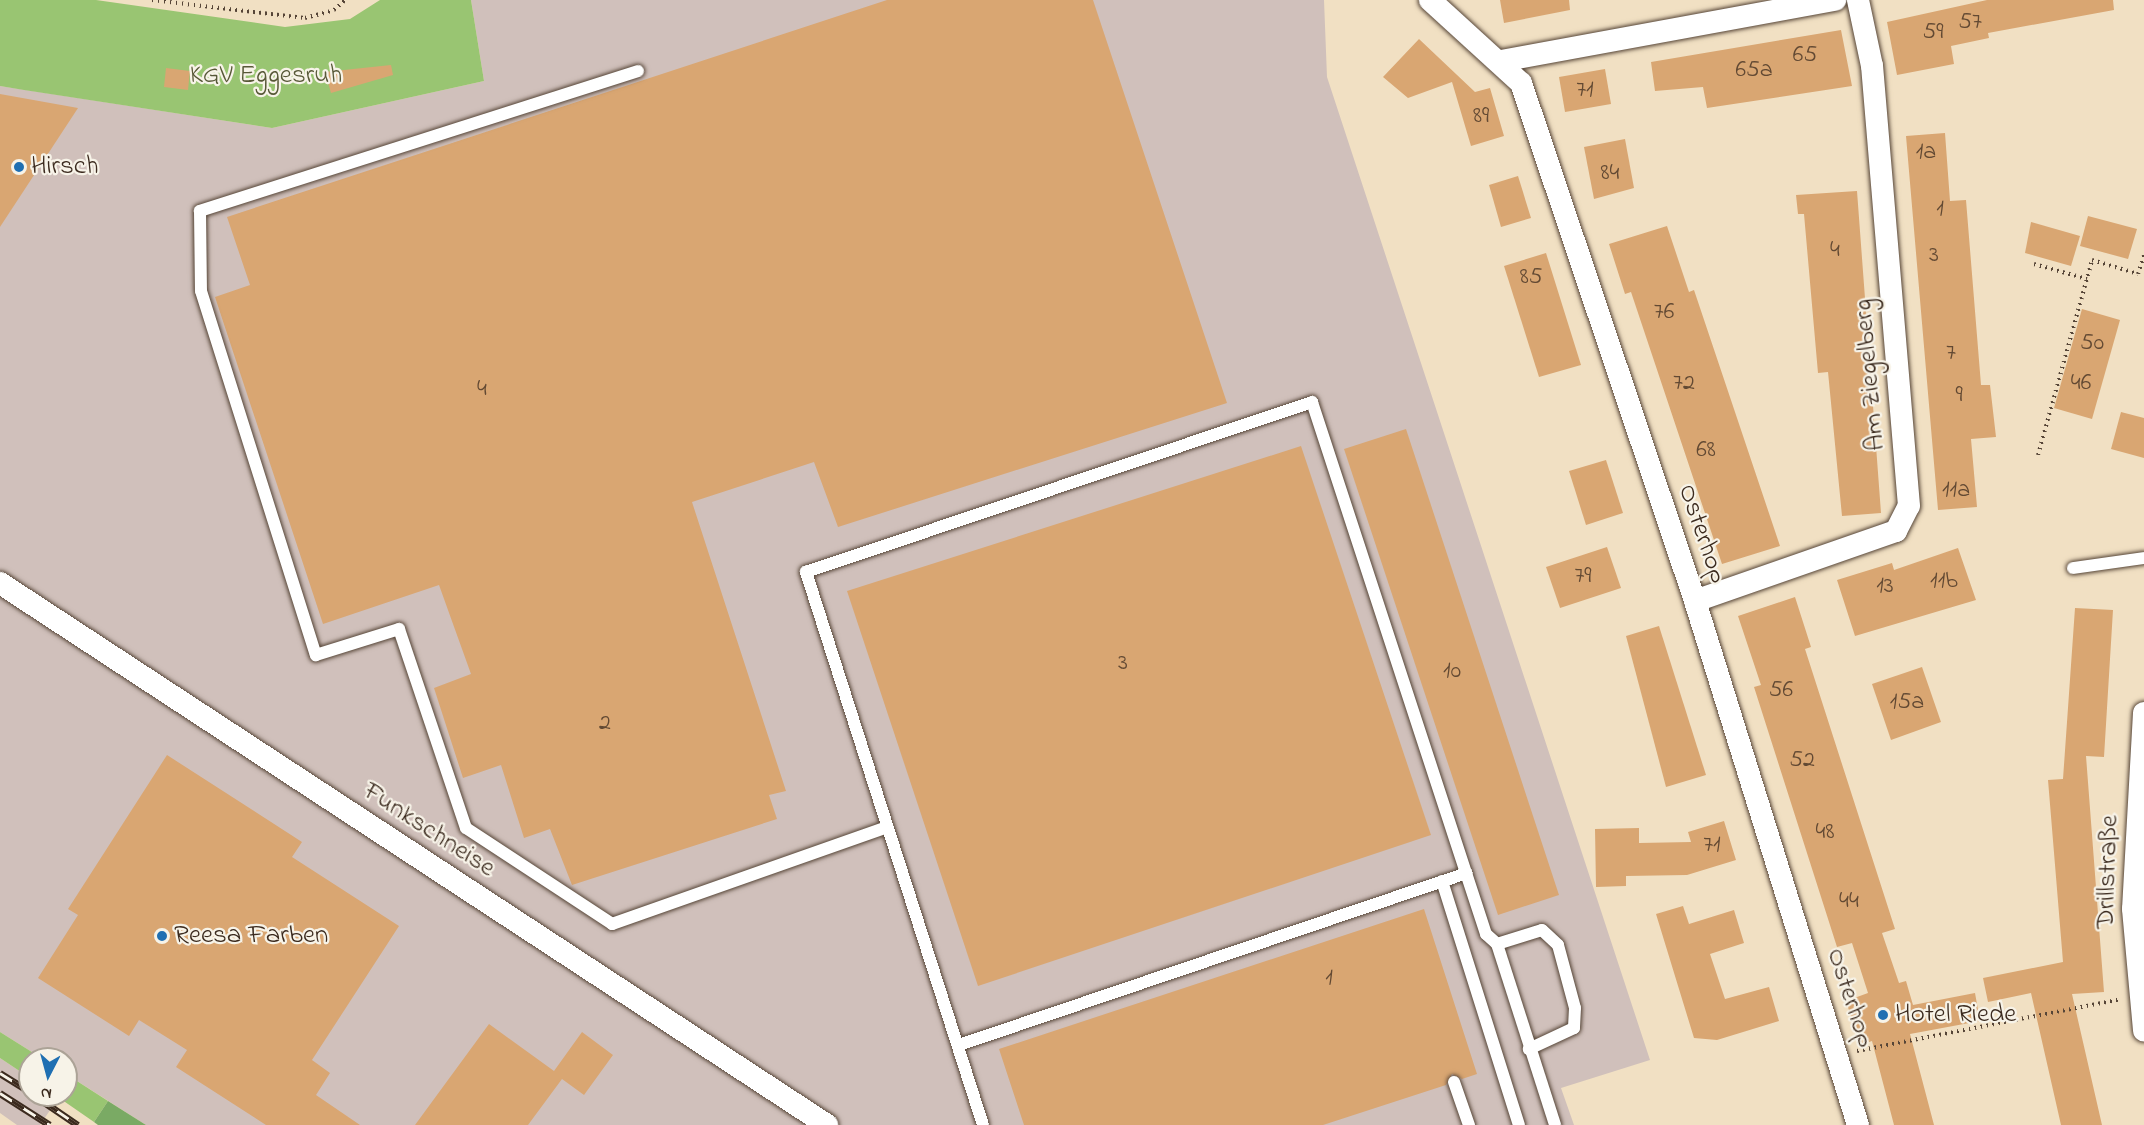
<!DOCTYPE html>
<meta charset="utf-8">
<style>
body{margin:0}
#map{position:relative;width:2144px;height:1125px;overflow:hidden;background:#f1e0c3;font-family:"Indie Flower",sans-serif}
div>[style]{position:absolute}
.industrial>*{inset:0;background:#d0c0bb}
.green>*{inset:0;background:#99c572}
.forest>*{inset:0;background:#7aaa64}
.building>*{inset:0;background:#d9a672}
.path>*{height:4px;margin-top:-2px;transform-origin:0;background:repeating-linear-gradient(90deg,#564537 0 1.5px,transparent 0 6px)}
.roads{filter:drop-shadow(0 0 2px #564537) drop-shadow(0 0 2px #564537)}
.service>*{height:12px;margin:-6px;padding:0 6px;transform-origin:6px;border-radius:6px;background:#fff}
.minor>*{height:22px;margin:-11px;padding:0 11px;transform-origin:11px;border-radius:11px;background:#fff}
.rail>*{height:7px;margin-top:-3.5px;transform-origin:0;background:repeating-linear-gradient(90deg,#f7f3e8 0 14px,#3b2a1e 0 28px);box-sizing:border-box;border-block:2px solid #3b2a1e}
.dots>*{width:16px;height:16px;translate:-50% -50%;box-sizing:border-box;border:3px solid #f7f3e8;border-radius:50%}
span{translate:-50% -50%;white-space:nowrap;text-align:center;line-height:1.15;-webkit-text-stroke:4.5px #f7f3e8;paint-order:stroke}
.number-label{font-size:24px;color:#624933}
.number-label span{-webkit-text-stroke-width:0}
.park-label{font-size:27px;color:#575837}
.poi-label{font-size:27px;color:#3b2a1e}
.left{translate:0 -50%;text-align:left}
.street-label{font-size:27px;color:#3b2a1e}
.north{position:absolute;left:18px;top:1047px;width:60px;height:60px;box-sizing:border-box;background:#f7f3e8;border:2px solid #aca397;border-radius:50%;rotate:186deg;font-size:16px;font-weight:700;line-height:24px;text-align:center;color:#3b2a1e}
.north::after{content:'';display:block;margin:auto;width:21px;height:27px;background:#1f6fb2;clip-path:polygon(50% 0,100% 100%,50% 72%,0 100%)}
</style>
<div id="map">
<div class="industrial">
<i style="clip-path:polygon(471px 0,1324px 0,1327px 77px,1650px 1060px,1561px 1088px,1574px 1125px,146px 1125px,66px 1074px,66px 1059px,43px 1059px,0 1032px,0 86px,272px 128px,484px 81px)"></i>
<i style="clip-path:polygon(0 1058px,30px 1078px,30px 1095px,59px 1097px,40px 1125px,17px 1125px,0 1113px)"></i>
</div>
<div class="green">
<i style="clip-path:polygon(0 0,96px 0,285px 27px,350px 19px,380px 0,471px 0,484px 81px,272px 128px,24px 90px,0 86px)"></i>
<i style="clip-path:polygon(0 1032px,43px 1059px,30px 1059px,30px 1078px,0 1058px)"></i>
<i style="clip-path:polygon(66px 1074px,108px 1101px,94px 1122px,55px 1095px,66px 1095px)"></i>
</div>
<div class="forest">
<i style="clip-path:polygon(108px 1101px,146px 1125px,98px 1125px,94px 1122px)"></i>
</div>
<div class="building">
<i style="clip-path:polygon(887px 0,1093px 0,1227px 403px,838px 527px,814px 462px,692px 502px,786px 791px,769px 795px,777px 819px,572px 885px,550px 829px,524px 838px,501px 765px,463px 778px,434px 688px,471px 674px,439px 585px,323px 624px,215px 297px,250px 285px,227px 217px)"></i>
<i style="clip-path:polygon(1500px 0,1569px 0,1570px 10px,1504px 23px)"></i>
<i style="clip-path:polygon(1987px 0,2113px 0,2114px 10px,1988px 33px,1989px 38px,1951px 46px,1954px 64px,1897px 75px,1887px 22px)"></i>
<i style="clip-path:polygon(1841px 30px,1852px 86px,1707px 108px,1703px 87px,1655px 91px,1651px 62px)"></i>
<i style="clip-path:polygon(1419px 39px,1475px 92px,1490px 88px,1504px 136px,1471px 146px,1452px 82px,1408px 98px,1383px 77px)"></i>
<i style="clip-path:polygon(391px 65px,393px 75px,331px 93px,325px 72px)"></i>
<i style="clip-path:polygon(166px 68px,190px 71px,188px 90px,164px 87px)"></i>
<i style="clip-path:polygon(1605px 69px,1611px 104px,1565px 112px,1559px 77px)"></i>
<i style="clip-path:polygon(0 94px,78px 108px,0 227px)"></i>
<i style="clip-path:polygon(1945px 133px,1950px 201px,1966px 200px,1981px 385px,1990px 385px,1996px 437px,1971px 439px,1977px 507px,1938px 510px,1906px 136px)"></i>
<i style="clip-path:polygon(1625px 139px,1634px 188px,1594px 199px,1584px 147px)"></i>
<i style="clip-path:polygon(1518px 176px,1531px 218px,1501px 227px,1489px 185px)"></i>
<i style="clip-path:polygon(1857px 191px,1881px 513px,1842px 516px,1828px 372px,1818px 373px,1804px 214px,1798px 214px,1796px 195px)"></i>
<i style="clip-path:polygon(2088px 216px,2137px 229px,2128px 259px,2080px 246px)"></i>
<i style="clip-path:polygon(2031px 222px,2080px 236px,2071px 266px,2025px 253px)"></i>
<i style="clip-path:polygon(1667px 226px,1689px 292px,1694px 290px,1780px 546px,1722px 564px,1631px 292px,1625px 294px,1609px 244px)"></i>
<i style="clip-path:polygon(1546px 253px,1581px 365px,1539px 377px,1504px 266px)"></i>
<i style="clip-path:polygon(2082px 309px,2120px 320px,2092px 419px,2054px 408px)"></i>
<i style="clip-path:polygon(2121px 412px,2144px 418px,2144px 458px,2111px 449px)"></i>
<i style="clip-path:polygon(1406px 429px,1559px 895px,1498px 915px,1344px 449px)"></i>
<i style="clip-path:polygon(1301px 446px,1431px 835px,978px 986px,847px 591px)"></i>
<i style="clip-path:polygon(1606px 460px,1623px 513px,1586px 525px,1569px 471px)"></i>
<i style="clip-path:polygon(1607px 547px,1621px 588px,1560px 608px,1546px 567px)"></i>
<i style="clip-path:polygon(1958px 548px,1976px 600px,1855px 636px,1837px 580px,1892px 563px,1894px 570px)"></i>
<i style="clip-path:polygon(1795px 597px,1811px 647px,1805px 649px,1895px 929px,1882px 933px,1899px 983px,1906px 981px,1913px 1005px,1975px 993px,1980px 1021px,1910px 1034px,1934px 1125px,1894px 1125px,1872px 1041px,1860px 1045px,1846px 1001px,1868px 993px,1852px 943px,1837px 947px,1754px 687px,1761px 685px,1738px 616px)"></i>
<i style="clip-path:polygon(2075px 608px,2113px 610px,2104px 757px,2086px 756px,2104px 992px,2072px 994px,2102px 1125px,2061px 1125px,2031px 993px,1988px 1002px,1983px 978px,2063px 962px,2048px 780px,2063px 779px)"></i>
<i style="clip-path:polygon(1659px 626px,1706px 775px,1666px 787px,1626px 636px)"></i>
<i style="clip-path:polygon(1922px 667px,1941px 722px,1891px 740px,1872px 684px)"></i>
<i style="clip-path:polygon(167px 755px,302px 842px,292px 857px,399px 926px,312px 1060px,330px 1073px,316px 1095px,360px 1125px,266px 1125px,176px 1067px,187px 1050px,139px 1020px,129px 1036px,38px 978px,78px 915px,68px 909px)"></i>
<i style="clip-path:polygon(1724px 821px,1736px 860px,1687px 875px,1626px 876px,1626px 886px,1596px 887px,1595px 829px,1639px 828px,1639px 843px,1691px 842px,1688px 832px)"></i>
<i style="clip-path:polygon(1683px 906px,1689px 924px,1734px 910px,1744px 943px,1710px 954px,1725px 999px,1769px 987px,1779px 1021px,1717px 1040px,1694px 1038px,1656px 914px)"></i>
<i style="clip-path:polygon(1424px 909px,1477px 1074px,1462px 1079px,1452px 1074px,1446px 1085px,1323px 1125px,1024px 1125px,999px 1049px)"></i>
<i style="clip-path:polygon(489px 1024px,554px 1071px,582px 1032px,613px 1055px,584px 1095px,562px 1079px,528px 1125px,415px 1125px)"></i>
</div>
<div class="path">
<i style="left:152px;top:0;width:154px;rotate:6.7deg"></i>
<i style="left:305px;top:18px;width:30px;rotate:-15deg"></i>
<i style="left:334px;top:10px;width:15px;rotate:-42deg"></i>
<i style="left:2034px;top:264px;width:55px;rotate:15.8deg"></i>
<i style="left:2038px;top:455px;width:202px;rotate:-74.5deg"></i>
<i style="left:2092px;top:260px;width:48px;rotate:16.9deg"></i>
<i style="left:2138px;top:274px;width:20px;rotate:-72deg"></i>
<i style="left:1857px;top:1051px;width:266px;rotate:-11.1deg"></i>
</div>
<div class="roads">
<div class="service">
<i style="left:638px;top:71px;width:460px;rotate:162.3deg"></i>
<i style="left:200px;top:211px;width:80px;rotate:89.3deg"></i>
<i style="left:201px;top:291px;width:382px;rotate:72.5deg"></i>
<i style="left:316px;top:655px;width:87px;rotate:-17.4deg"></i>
<i style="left:399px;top:629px;width:210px;rotate:71.4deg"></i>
<i style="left:466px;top:828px;width:175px;rotate:33.3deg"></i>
<i style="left:612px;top:924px;width:292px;rotate:-19.4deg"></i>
<i style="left:2073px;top:568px;width:72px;rotate:-8deg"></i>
<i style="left:1442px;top:881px;width:256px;rotate:72.5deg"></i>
<i style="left:1497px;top:944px;width:47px;rotate:-17.3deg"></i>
<i style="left:1542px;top:930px;width:22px;rotate:43deg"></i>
<i style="left:1558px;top:945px;width:65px;rotate:74.9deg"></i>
<i style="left:1575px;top:1008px;width:20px;rotate:93deg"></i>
<i style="left:1574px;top:1028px;width:50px;rotate:155deg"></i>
<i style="left:959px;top:1045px;width:536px;rotate:-18.71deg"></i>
<i style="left:1454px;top:1082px;width:46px;rotate:70.8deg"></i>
<i style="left:983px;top:1125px;width:581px;rotate:-107.75deg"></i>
<i style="left:806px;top:572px;width:534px;rotate:-18.57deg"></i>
<i style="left:1312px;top:402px;width:560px;rotate:71.89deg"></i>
<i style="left:1486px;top:934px;width:15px;rotate:42deg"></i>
<i style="left:1497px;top:944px;width:190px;rotate:72.2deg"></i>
</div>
<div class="minor">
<i style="left:1430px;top:0;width:123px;rotate:42.4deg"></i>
<i style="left:1521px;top:83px;width:546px;rotate:71.43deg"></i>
<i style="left:1695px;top:601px;width:549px;rotate:72.72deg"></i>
<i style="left:1501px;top:61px;width:340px;rotate:-10.4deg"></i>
<i style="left:0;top:583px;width:989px;rotate:33.24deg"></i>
<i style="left:1695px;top:601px;width:213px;rotate:-19.2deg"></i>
<i style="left:1896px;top:531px;width:28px;rotate:-63deg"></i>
<i style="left:1909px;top:506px;width:442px;rotate:-94.8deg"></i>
<i style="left:1872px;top:66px;width:67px;rotate:-102deg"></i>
<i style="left:2144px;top:713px;width:196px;rotate:93.2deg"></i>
<i style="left:2133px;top:909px;width:122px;rotate:84.8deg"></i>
</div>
</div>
<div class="rail">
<i style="left:0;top:1073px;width:36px;rotate:32deg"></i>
<i style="left:0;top:1093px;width:59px;rotate:32.6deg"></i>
<i style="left:34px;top:1095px;width:53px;rotate:34.3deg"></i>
</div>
<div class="dots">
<i style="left:19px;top:167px;background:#1f6fb2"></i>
<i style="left:162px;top:936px;background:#1f6fb2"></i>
<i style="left:1883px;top:1015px;background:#1f6fb2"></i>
</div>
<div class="number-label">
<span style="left:1970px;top:23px">57</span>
<span style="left:1933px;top:33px">59</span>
<span style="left:1805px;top:56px">65</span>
<span style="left:1754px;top:71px">65a</span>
<span style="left:1585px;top:91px">71</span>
<span style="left:1481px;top:117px">89</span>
<span style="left:1926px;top:153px">1a</span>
<span style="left:1610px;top:174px">84</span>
<span style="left:1940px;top:210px">1</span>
<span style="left:1835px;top:251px">4</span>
<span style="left:1934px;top:256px">3</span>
<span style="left:1531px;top:278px">85</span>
<span style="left:1664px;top:313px">76</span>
<span style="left:2092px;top:344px">50</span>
<span style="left:1951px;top:354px">7</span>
<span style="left:1684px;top:384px">72</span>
<span style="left:2081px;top:384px">46</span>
<span style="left:482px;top:390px">4</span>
<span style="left:1959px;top:396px">9</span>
<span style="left:1706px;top:451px">68</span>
<span style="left:1956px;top:491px">11a</span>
<span style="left:1583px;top:577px">79</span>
<span style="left:1944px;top:582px">11b</span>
<span style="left:1885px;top:587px">13</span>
<span style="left:1123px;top:664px">3</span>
<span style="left:1452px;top:672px">10</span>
<span style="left:1781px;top:691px">56</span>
<span style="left:1907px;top:703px">15a</span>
<span style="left:605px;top:724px">2</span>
<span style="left:1802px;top:761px">52</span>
<span style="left:1825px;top:833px">48</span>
<span style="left:1712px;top:846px">71</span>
<span style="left:1849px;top:902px">44</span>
<span style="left:1329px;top:979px">1</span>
</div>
<div class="park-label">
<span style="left:266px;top:76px">KGV Eggesruh</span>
</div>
<div class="poi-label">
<span class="left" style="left:31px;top:167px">Hirsch</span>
<span class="left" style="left:174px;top:936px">Reesa Farben</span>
<span class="left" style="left:1895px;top:1015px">Hotel Riede</span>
</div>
<div class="street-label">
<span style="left:1870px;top:375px;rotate:-95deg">Am Ziegelberg</span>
<span style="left:1702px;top:534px;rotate:71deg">Osterhop</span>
<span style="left:429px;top:830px;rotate:33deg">Funkschneise</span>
<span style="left:2108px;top:872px;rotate:-88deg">Drillstraße</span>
<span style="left:1850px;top:998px;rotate:72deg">Osterhop</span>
</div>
<div class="north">N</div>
</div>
